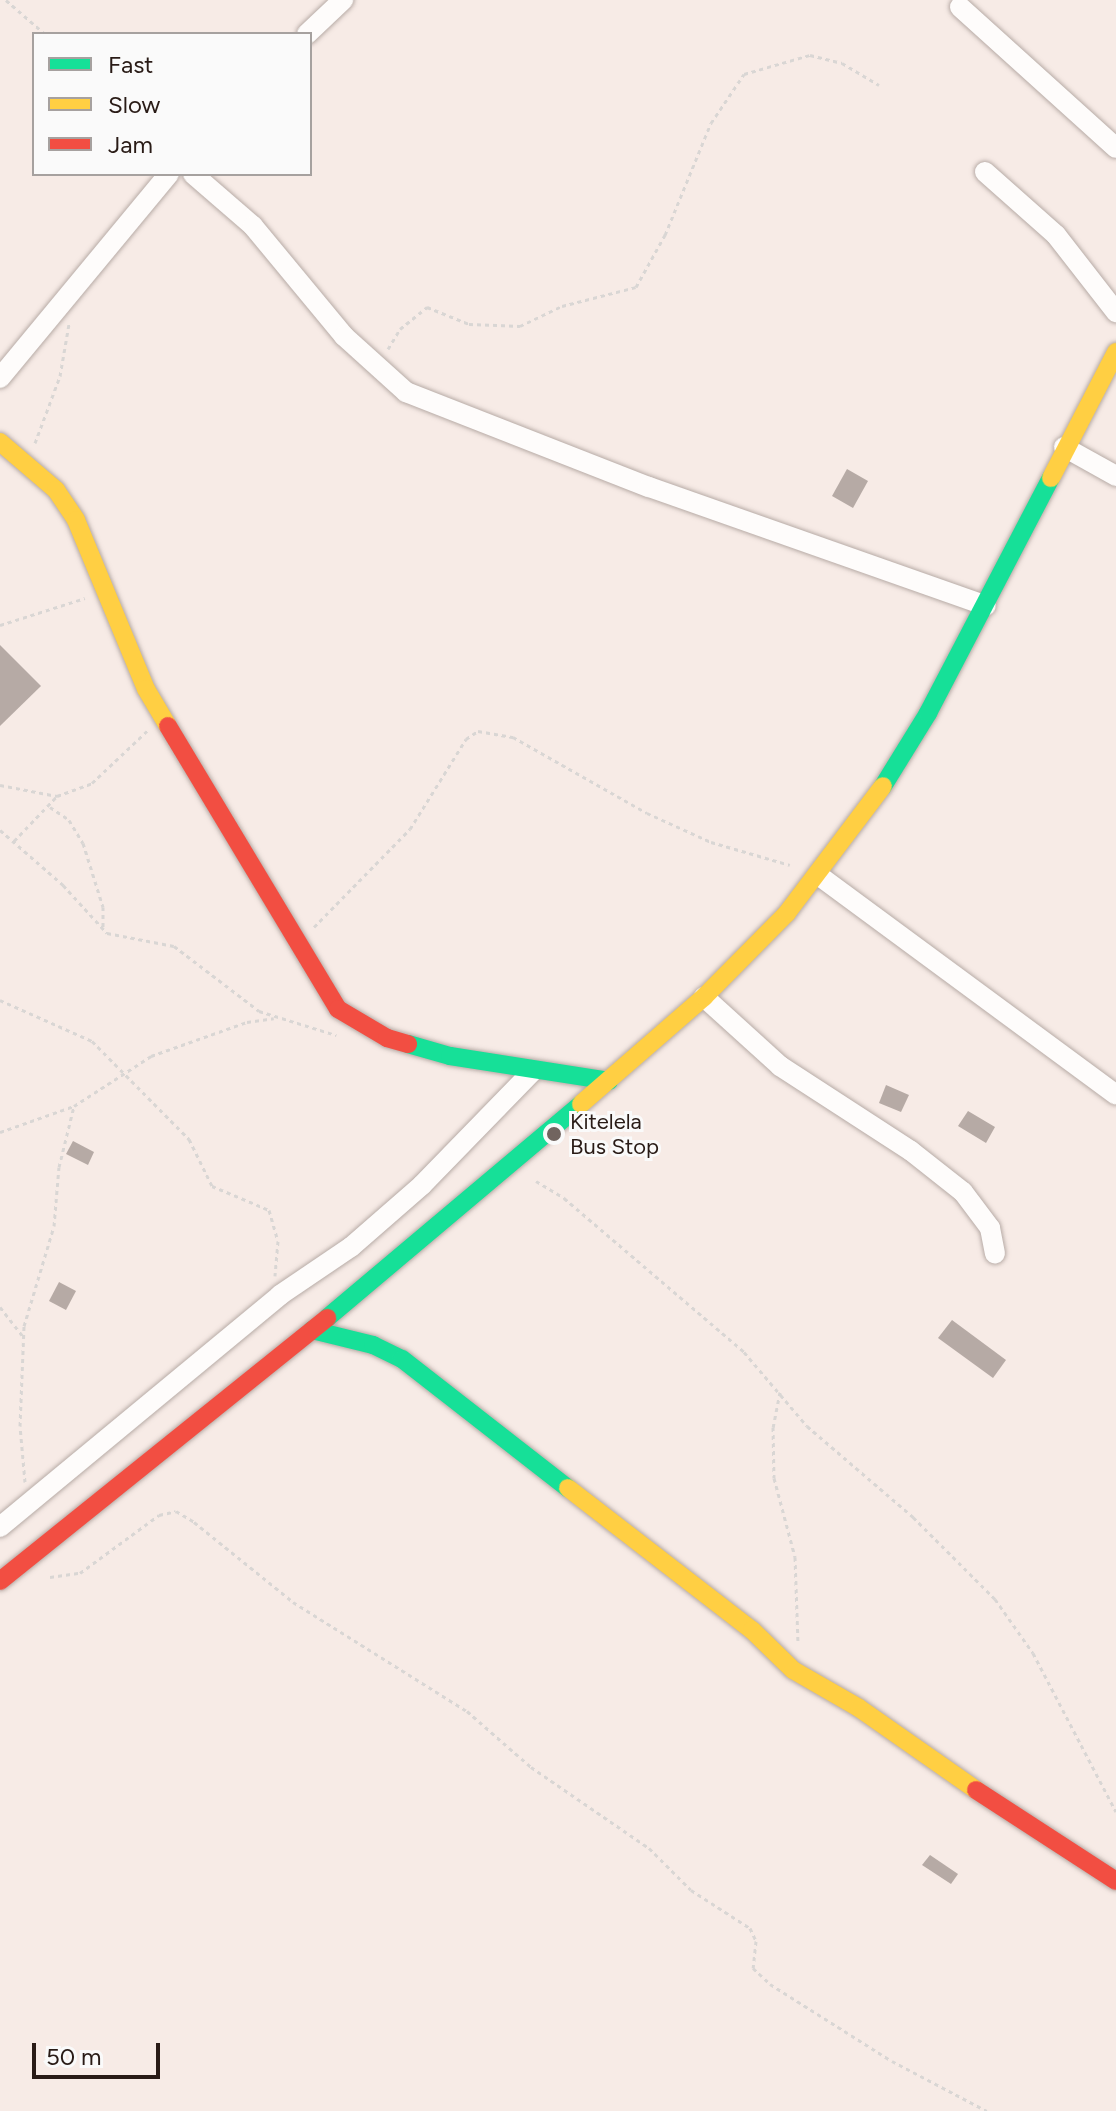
<!DOCTYPE html>
<style>
body{margin:0}
#map{position:relative;width:1116px;height:2111px;overflow:hidden;background:#f7ebe6;font-family:Figtree,sans-serif}
div>[style]{position:absolute}
.building>*{inset:0;background:#b6aaa5}
.path>*{height:3px;margin-top:-1.5px;transform-origin:0;background:repeating-linear-gradient(90deg,#d9d6d4 0 4px,transparent 0 8px)}
.roads{filter:drop-shadow(0 0 2px #b7aba6) drop-shadow(0 0 2px #b7aba6)}
.street>*{height:20px;margin:-10px;padding:0 10px;transform-origin:10px;border-radius:10px;background:#fefcfb}
.fast>*{height:18px;margin:-9px;padding:0 9px;transform-origin:9px;border-radius:9px;background:#16e098}
.slow>*{height:18px;margin:-9px;padding:0 9px;transform-origin:9px;border-radius:9px;background:#ffcf43}
.jam>*{height:18px;margin:-9px;padding:0 9px;transform-origin:9px;border-radius:9px;background:#f24e42}
.dots>*{width:22px;height:22px;translate:-50% -50%;box-sizing:border-box;border:4px solid #fafafa;border-radius:50%}
span{translate:-50% -50%;white-space:nowrap;text-align:center;line-height:1.15;-webkit-text-stroke:6px #fafafa;paint-order:stroke}
.poi-label{font-size:22px;color:#291b16}
.left{translate:0 -50%;text-align:left}
.legend{position:absolute;left:32px;top:32px;width:280px;height:144px;box-sizing:border-box;background:#fafafa;border:2px solid #a6a19f;margin:0;padding:10px 14px;list-style:none;font-size:24px;color:#291b16}
.legend li{display:flex;align-items:center;gap:16px;height:40px}
.legend b{width:40px;border:2px solid #a6a19f}
.scale{position:absolute;left:32px;top:2043px;width:128px;height:36px;box-sizing:border-box;border:4px solid #291b16;border-top:0;padding-left:10px;font-size:24px;line-height:28px;white-space:nowrap;color:#291b16;-webkit-text-stroke:6px #fafafa;paint-order:stroke}
</style>
<div id="map">
<div class="building">
<i style="clip-path:polygon(847px 469px,868px 481px,853px 508px,832px 496px)"></i>
<i style="clip-path:polygon(0 645px,41px 686px,0 726px)"></i>
<i style="clip-path:polygon(886px 1085px,909px 1095px,901px 1112px,879px 1103px)"></i>
<i style="clip-path:polygon(968px 1111px,995px 1127px,986px 1143px,958px 1126px)"></i>
<i style="clip-path:polygon(73px 1141px,94px 1152px,88px 1165px,66px 1154px)"></i>
<i style="clip-path:polygon(59px 1282px,76px 1291px,66px 1310px,49px 1301px)"></i>
<i style="clip-path:polygon(952px 1320px,1006px 1360px,993px 1378px,938px 1338px)"></i>
<i style="clip-path:polygon(930px 1855px,958px 1874px,951px 1884px,922px 1865px)"></i>
</div>
<div class="path">
<i style="left:6px;top:0;width:52px;rotate:41.1deg"></i>
<i style="left:388px;top:349px;width:23px;rotate:-59deg"></i>
<i style="left:400px;top:329px;width:35px;rotate:-39deg"></i>
<i style="left:427px;top:307px;width:45px;rotate:22deg"></i>
<i style="left:469px;top:324px;width:51px;rotate:2.2deg"></i>
<i style="left:520px;top:326px;width:47px;rotate:-25.5deg"></i>
<i style="left:562px;top:306px;width:76px;rotate:-14.4deg"></i>
<i style="left:636px;top:287px;width:60px;rotate:-60.9deg"></i>
<i style="left:665px;top:235px;width:121px;rotate:-67.7deg"></i>
<i style="left:711px;top:123px;width:59px;rotate:-56deg"></i>
<i style="left:744px;top:74px;width:69px;rotate:-16.1deg"></i>
<i style="left:810px;top:55px;width:33px;rotate:14deg"></i>
<i style="left:842px;top:63px;width:43px;rotate:30.7deg"></i>
<i style="left:35px;top:443px;width:72px;rotate:-69.5deg"></i>
<i style="left:60px;top:376px;width:53px;rotate:-80.2deg"></i>
<i style="left:0;top:625px;width:89px;rotate:-17.6deg"></i>
<i style="left:0;top:785px;width:58px;rotate:10.9deg"></i>
<i style="left:50px;top:807px;width:23px;rotate:34deg"></i>
<i style="left:69px;top:820px;width:27px;rotate:59deg"></i>
<i style="left:83px;top:843px;width:67px;rotate:72.6deg"></i>
<i style="left:103px;top:907px;width:23px;rotate:90deg"></i>
<i style="left:0;top:830px;width:84px;rotate:41.1deg"></i>
<i style="left:63px;top:885px;width:65px;rotate:47.5deg"></i>
<i style="left:107px;top:933px;width:68px;rotate:11deg"></i>
<i style="left:174px;top:946px;width:107px;rotate:37.4deg"></i>
<i style="left:259px;top:1011px;width:81px;rotate:17.3deg"></i>
<i style="left:14px;top:841px;width:62px;rotate:-46.3deg"></i>
<i style="left:57px;top:796px;width:37px;rotate:-20deg"></i>
<i style="left:92px;top:783px;width:76px;rotate:-43.4deg"></i>
<i style="left:314px;top:927px;width:137px;rotate:-45.6deg"></i>
<i style="left:410px;top:829px;width:106px;rotate:-58.1deg"></i>
<i style="left:466px;top:739px;width:14px;rotate:-34deg"></i>
<i style="left:478px;top:731px;width:36px;rotate:10deg"></i>
<i style="left:513px;top:737px;width:154px;rotate:29.6deg"></i>
<i style="left:647px;top:813px;width:70px;rotate:24.4deg"></i>
<i style="left:711px;top:842px;width:82px;rotate:16.2deg"></i>
<i style="left:0;top:1000px;width:101px;rotate:24deg"></i>
<i style="left:92px;top:1041px;width:138px;rotate:45.3deg"></i>
<i style="left:189px;top:1139px;width:52px;rotate:63.9deg"></i>
<i style="left:212px;top:1186px;width:62px;rotate:22.8deg"></i>
<i style="left:269px;top:1210px;width:32px;rotate:74deg"></i>
<i style="left:278px;top:1241px;width:35px;rotate:95deg"></i>
<i style="left:0;top:1132px;width:78px;rotate:-19.4deg"></i>
<i style="left:74px;top:1106px;width:92px;rotate:-33deg"></i>
<i style="left:151px;top:1056px;width:102px;rotate:-19.5deg"></i>
<i style="left:247px;top:1022px;width:27px;rotate:-8deg"></i>
<i style="left:536px;top:1181px;width:33px;rotate:31deg"></i>
<i style="left:564px;top:1198px;width:237px;rotate:40.5deg"></i>
<i style="left:744px;top:1352px;width:97px;rotate:49.6deg"></i>
<i style="left:807px;top:1426px;width:140px;rotate:40.6deg"></i>
<i style="left:913px;top:1517px;width:116px;rotate:45deg"></i>
<i style="left:995px;top:1599px;width:66px;rotate:54.9deg"></i>
<i style="left:1033px;top:1653px;width:179px;rotate:62.4deg"></i>
<i style="left:0;top:1307px;width:37px;rotate:52deg"></i>
<i style="left:780px;top:1392px;width:36px;rotate:101deg"></i>
<i style="left:773px;top:1427px;width:51px;rotate:88.9deg"></i>
<i style="left:774px;top:1478px;width:82px;rotate:75.1deg"></i>
<i style="left:795px;top:1557px;width:86px;rotate:88deg"></i>
<i style="left:25px;top:1482px;width:56px;rotate:-95.1deg"></i>
<i style="left:20px;top:1426px;width:100px;rotate:-87.7deg"></i>
<i style="left:24px;top:1326px;width:104px;rotate:-73.3deg"></i>
<i style="left:54px;top:1226px;width:59px;rotate:-85.2deg"></i>
<i style="left:59px;top:1167px;width:63px;rotate:-76.2deg"></i>
<i style="left:50px;top:1577px;width:30px;rotate:-8deg"></i>
<i style="left:80px;top:1573px;width:98px;rotate:-36.3deg"></i>
<i style="left:159px;top:1515px;width:17px;rotate:-13deg"></i>
<i style="left:176px;top:1511px;width:21px;rotate:31deg"></i>
<i style="left:194px;top:1522px;width:127px;rotate:38.9deg"></i>
<i style="left:293px;top:1602px;width:205px;rotate:32.1deg"></i>
<i style="left:467px;top:1711px;width:85px;rotate:41.2deg"></i>
<i style="left:531px;top:1767px;width:143px;rotate:34.5deg"></i>
<i style="left:649px;top:1848px;width:59px;rotate:45deg"></i>
<i style="left:691px;top:1890px;width:70px;rotate:32.8deg"></i>
<i style="left:750px;top:1928px;width:14px;rotate:65deg"></i>
<i style="left:756px;top:1941px;width:27px;rotate:96deg"></i>
<i style="left:753px;top:1968px;width:23px;rotate:43deg"></i>
<i style="left:770px;top:1984px;width:144px;rotate:32.3deg"></i>
<i style="left:892px;top:2061px;width:107px;rotate:27.8deg"></i>
</div>
<div class="roads">
<div class="street">
<i style="left:960px;top:7px;width:210px;rotate:42.1deg"></i>
<i style="left:307px;top:34px;width:50px;rotate:-43.4deg"></i>
<i style="left:985px;top:172px;width:95px;rotate:41.6deg"></i>
<i style="left:1056px;top:235px;width:98px;rotate:52.1deg"></i>
<i style="left:193px;top:174px;width:79px;rotate:40.9deg"></i>
<i style="left:253px;top:226px;width:143px;rotate:50.4deg"></i>
<i style="left:344px;top:336px;width:84px;rotate:42.1deg"></i>
<i style="left:406px;top:392px;width:261px;rotate:21.4deg"></i>
<i style="left:649px;top:487px;width:357px;rotate:19.4deg"></i>
<i style="left:0;top:378px;width:265px;rotate:-50.4deg"></i>
<i style="left:1064px;top:447px;width:60px;rotate:29.1deg"></i>
<i style="left:818px;top:875px;width:370px;rotate:36.4deg"></i>
<i style="left:704px;top:997px;width:103px;rotate:42.2deg"></i>
<i style="left:780px;top:1066px;width:156px;rotate:33deg"></i>
<i style="left:911px;top:1151px;width:66px;rotate:38.3deg"></i>
<i style="left:963px;top:1192px;width:45px;rotate:53.1deg"></i>
<i style="left:990px;top:1228px;width:26px;rotate:79deg"></i>
<i style="left:0;top:1527px;width:364px;rotate:-39.6deg"></i>
<i style="left:280px;top:1295px;width:86px;rotate:-34.1deg"></i>
<i style="left:351px;top:1247px;width:94px;rotate:-41.1deg"></i>
<i style="left:422px;top:1185px;width:159px;rotate:-45.8deg"></i>
</div>
<div class="fast">
<i style="left:883px;top:786px;width:86px;rotate:-58.3deg"></i>
<i style="left:928px;top:713px;width:265px;rotate:-62.4deg"></i>
<i style="left:408px;top:1044px;width:44px;rotate:15.9deg"></i>
<i style="left:450px;top:1056px;width:161px;rotate:8.9deg"></i>
<i style="left:327px;top:1318px;width:332px;rotate:-40.1deg"></i>
<i style="left:312px;top:1330px;width:63px;rotate:13.8deg"></i>
<i style="left:373px;top:1345px;width:32px;rotate:26deg"></i>
<i style="left:402px;top:1359px;width:210px;rotate:37.9deg"></i>
</div>
<div class="slow">
<i style="left:0;top:442px;width:74px;rotate:40.6deg"></i>
<i style="left:56px;top:490px;width:36px;rotate:56deg"></i>
<i style="left:76px;top:520px;width:183px;rotate:67.5deg"></i>
<i style="left:146px;top:689px;width:43px;rotate:59.3deg"></i>
<i style="left:1051px;top:478px;width:142px;rotate:-62.7deg"></i>
<i style="left:581px;top:1104px;width:163px;rotate:-41deg"></i>
<i style="left:704px;top:997px;width:118px;rotate:-45.3deg"></i>
<i style="left:787px;top:913px;width:159px;rotate:-52.9deg"></i>
<i style="left:568px;top:1488px;width:232px;rotate:37.7deg"></i>
<i style="left:752px;top:1630px;width:57px;rotate:44.3deg"></i>
<i style="left:793px;top:1670px;width:76px;rotate:29.9deg"></i>
<i style="left:859px;top:1708px;width:143px;rotate:35deg"></i>
</div>
<div class="jam">
<i style="left:168px;top:726px;width:330px;rotate:59deg"></i>
<i style="left:338px;top:1009px;width:57px;rotate:30.6deg"></i>
<i style="left:387px;top:1038px;width:22px;rotate:16deg"></i>
<i style="left:0;top:1581px;width:420px;rotate:-38.8deg"></i>
<i style="left:976px;top:1790px;width:167px;rotate:33deg"></i>
</div>
</div>
<div class="dots">
<i style="left:554px;top:1134px;background:#71645f"></i>
</div>
<div class="poi-label">
<span class="left" style="left:570px;top:1134px">Kitelela<br>Bus Stop</span>
</div>
<ul class="legend">
<li><b style="height:10px;background:#16e098"></b>Fast</li>
<li><b style="height:10px;background:#ffcf43"></b>Slow</li>
<li><b style="height:10px;background:#f24e42"></b>Jam</li>
</ul>
<div class="scale">50 m</div>
</div>
